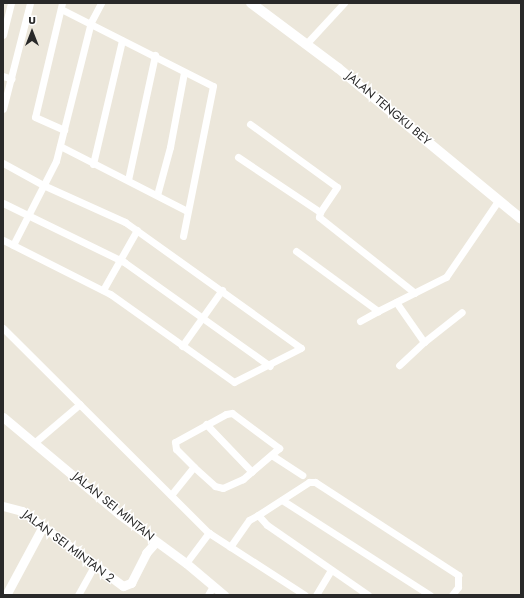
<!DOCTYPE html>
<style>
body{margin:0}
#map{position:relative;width:524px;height:598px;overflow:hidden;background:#ece7db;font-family:Jost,sans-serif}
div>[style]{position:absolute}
.minor>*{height:7px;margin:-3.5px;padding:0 3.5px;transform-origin:3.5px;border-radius:3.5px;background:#fff}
.tertiary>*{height:9px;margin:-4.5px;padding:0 4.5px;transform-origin:4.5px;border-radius:4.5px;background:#fff}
.secondary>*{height:10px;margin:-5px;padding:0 5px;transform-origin:5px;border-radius:5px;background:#fff}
span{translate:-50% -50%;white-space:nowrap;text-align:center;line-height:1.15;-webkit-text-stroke:3px #fff;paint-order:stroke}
.street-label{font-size:12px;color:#292929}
.frame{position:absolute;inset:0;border:4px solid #292929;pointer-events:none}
.north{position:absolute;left:12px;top:12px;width:40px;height:40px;-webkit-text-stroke:3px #fff;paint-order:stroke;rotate:0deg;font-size:11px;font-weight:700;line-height:16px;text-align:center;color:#292929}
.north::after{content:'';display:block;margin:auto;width:14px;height:18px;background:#292929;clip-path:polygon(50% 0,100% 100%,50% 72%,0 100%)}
</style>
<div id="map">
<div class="minor">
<i style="left:62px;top:3px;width:117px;rotate:103.3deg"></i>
<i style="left:35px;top:117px;width:32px;rotate:24deg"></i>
<i style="left:61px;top:9px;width:170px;rotate:26.9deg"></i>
<i style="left:213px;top:86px;width:153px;rotate:101.3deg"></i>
<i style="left:3px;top:35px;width:33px;rotate:-76deg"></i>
<i style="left:306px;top:44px;width:56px;rotate:-47.2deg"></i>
<i style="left:3px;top:76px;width:9px;rotate:18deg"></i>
<i style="left:3px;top:109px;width:109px;rotate:-75.7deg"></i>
<i style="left:250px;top:124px;width:107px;rotate:35.9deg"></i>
<i style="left:337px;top:187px;width:30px;rotate:124deg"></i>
<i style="left:320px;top:212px;width:5px;rotate:101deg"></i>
<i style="left:319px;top:217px;width:122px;rotate:38.4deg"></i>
<i style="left:60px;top:146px;width:143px;rotate:27.1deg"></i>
<i style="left:238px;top:157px;width:99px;rotate:33.9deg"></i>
<i style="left:3px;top:163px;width:46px;rotate:28.8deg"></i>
<i style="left:43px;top:185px;width:90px;rotate:24.3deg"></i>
<i style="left:125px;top:222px;width:216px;rotate:35.6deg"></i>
<i style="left:301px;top:348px;width:75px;rotate:153.1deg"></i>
<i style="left:234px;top:382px;width:152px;rotate:-144.6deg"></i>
<i style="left:110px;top:294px;width:120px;rotate:-153.2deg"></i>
<i style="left:93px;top:164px;width:127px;rotate:-76.8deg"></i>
<i style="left:128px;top:180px;width:128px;rotate:-77.8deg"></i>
<i style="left:157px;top:195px;width:50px;rotate:-74.8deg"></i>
<i style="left:170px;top:147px;width:76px;rotate:-79.4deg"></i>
<i style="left:3px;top:203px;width:135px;rotate:26deg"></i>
<i style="left:124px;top:262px;width:179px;rotate:35.5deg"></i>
<i style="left:13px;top:245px;width:94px;rotate:-62.9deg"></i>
<i style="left:56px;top:161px;width:143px;rotate:-75.9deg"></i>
<i style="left:91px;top:22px;width:21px;rotate:-62deg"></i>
<i style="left:296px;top:251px;width:102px;rotate:36.2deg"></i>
<i style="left:378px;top:311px;width:76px;rotate:-26.6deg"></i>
<i style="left:446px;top:277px;width:92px;rotate:-55.6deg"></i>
<i style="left:103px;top:290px;width:69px;rotate:-60.5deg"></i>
<i style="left:396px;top:302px;width:49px;rotate:55deg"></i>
<i style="left:424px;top:342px;width:34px;rotate:137deg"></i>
<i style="left:360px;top:321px;width:21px;rotate:-29deg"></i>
<i style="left:3px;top:328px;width:291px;rotate:44.9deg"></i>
<i style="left:209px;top:533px;width:114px;rotate:32.9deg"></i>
<i style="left:424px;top:342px;width:48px;rotate:-38.3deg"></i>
<i style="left:182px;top:346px;width:69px;rotate:-54.5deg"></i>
<i style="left:206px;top:424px;width:66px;rotate:46.2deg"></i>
<i style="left:34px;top:443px;width:60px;rotate:-40.3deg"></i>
<i style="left:273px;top:456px;width:35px;rotate:33deg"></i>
<i style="left:171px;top:495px;width:36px;rotate:-51deg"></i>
<i style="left:194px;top:467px;width:25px;rotate:-135deg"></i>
<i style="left:176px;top:449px;width:7px;rotate:-98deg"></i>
<i style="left:175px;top:442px;width:58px;rotate:-28.8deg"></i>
<i style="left:226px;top:414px;width:6px;rotate:-9deg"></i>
<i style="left:232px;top:413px;width:59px;rotate:36.7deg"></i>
<i style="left:279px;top:448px;width:48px;rotate:139.3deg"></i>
<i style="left:243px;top:479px;width:22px;rotate:156deg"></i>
<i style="left:223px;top:488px;width:8px;rotate:-166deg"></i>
<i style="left:215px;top:486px;width:28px;rotate:-138deg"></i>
<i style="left:282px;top:500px;width:176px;rotate:32.7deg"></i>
<i style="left:230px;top:547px;width:33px;rotate:-55deg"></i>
<i style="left:249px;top:520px;width:10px;rotate:-29deg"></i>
<i style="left:186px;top:563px;width:38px;rotate:-53deg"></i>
<i style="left:78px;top:595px;width:33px;rotate:-61deg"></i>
<i style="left:208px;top:595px;width:10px;rotate:-61deg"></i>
<i style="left:316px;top:595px;width:29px;rotate:-59deg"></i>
<i style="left:368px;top:595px;width:123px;rotate:-145.3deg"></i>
<i style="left:267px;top:525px;width:13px;rotate:-132deg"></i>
<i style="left:258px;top:515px;width:61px;rotate:-32.9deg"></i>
<i style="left:309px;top:482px;width:6px"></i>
<i style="left:315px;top:482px;width:171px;rotate:33deg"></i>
<i style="left:458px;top:575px;width:12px;rotate:90deg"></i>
<i style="left:458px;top:587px;width:10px;rotate:127deg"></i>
</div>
<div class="tertiary">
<i style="left:3px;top:417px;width:151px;rotate:39.9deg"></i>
<i style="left:119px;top:514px;width:83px;rotate:36.2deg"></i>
<i style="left:186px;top:563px;width:50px;rotate:40.1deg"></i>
<i style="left:3px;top:506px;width:20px;rotate:15deg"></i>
<i style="left:22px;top:511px;width:126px;rotate:36.6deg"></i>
<i style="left:123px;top:586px;width:9px;rotate:-21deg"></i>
<i style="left:131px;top:583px;width:34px;rotate:-63deg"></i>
<i style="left:146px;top:553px;width:15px;rotate:-48deg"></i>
<i style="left:6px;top:595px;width:78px;rotate:-61.8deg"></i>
</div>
<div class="secondary">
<i style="left:251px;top:3px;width:109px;rotate:36.8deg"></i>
<i style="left:338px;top:68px;width:237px;rotate:39.5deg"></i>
</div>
<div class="street-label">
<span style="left:388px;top:109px;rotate:40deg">JALAN TENGKU BEY</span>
<span style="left:113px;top:507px;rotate:39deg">JALAN SEI MINTAN</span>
<span style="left:68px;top:547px;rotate:37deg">JALAN SEI MINTAN 2</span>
</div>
<div class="frame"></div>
<div class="north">U</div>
</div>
